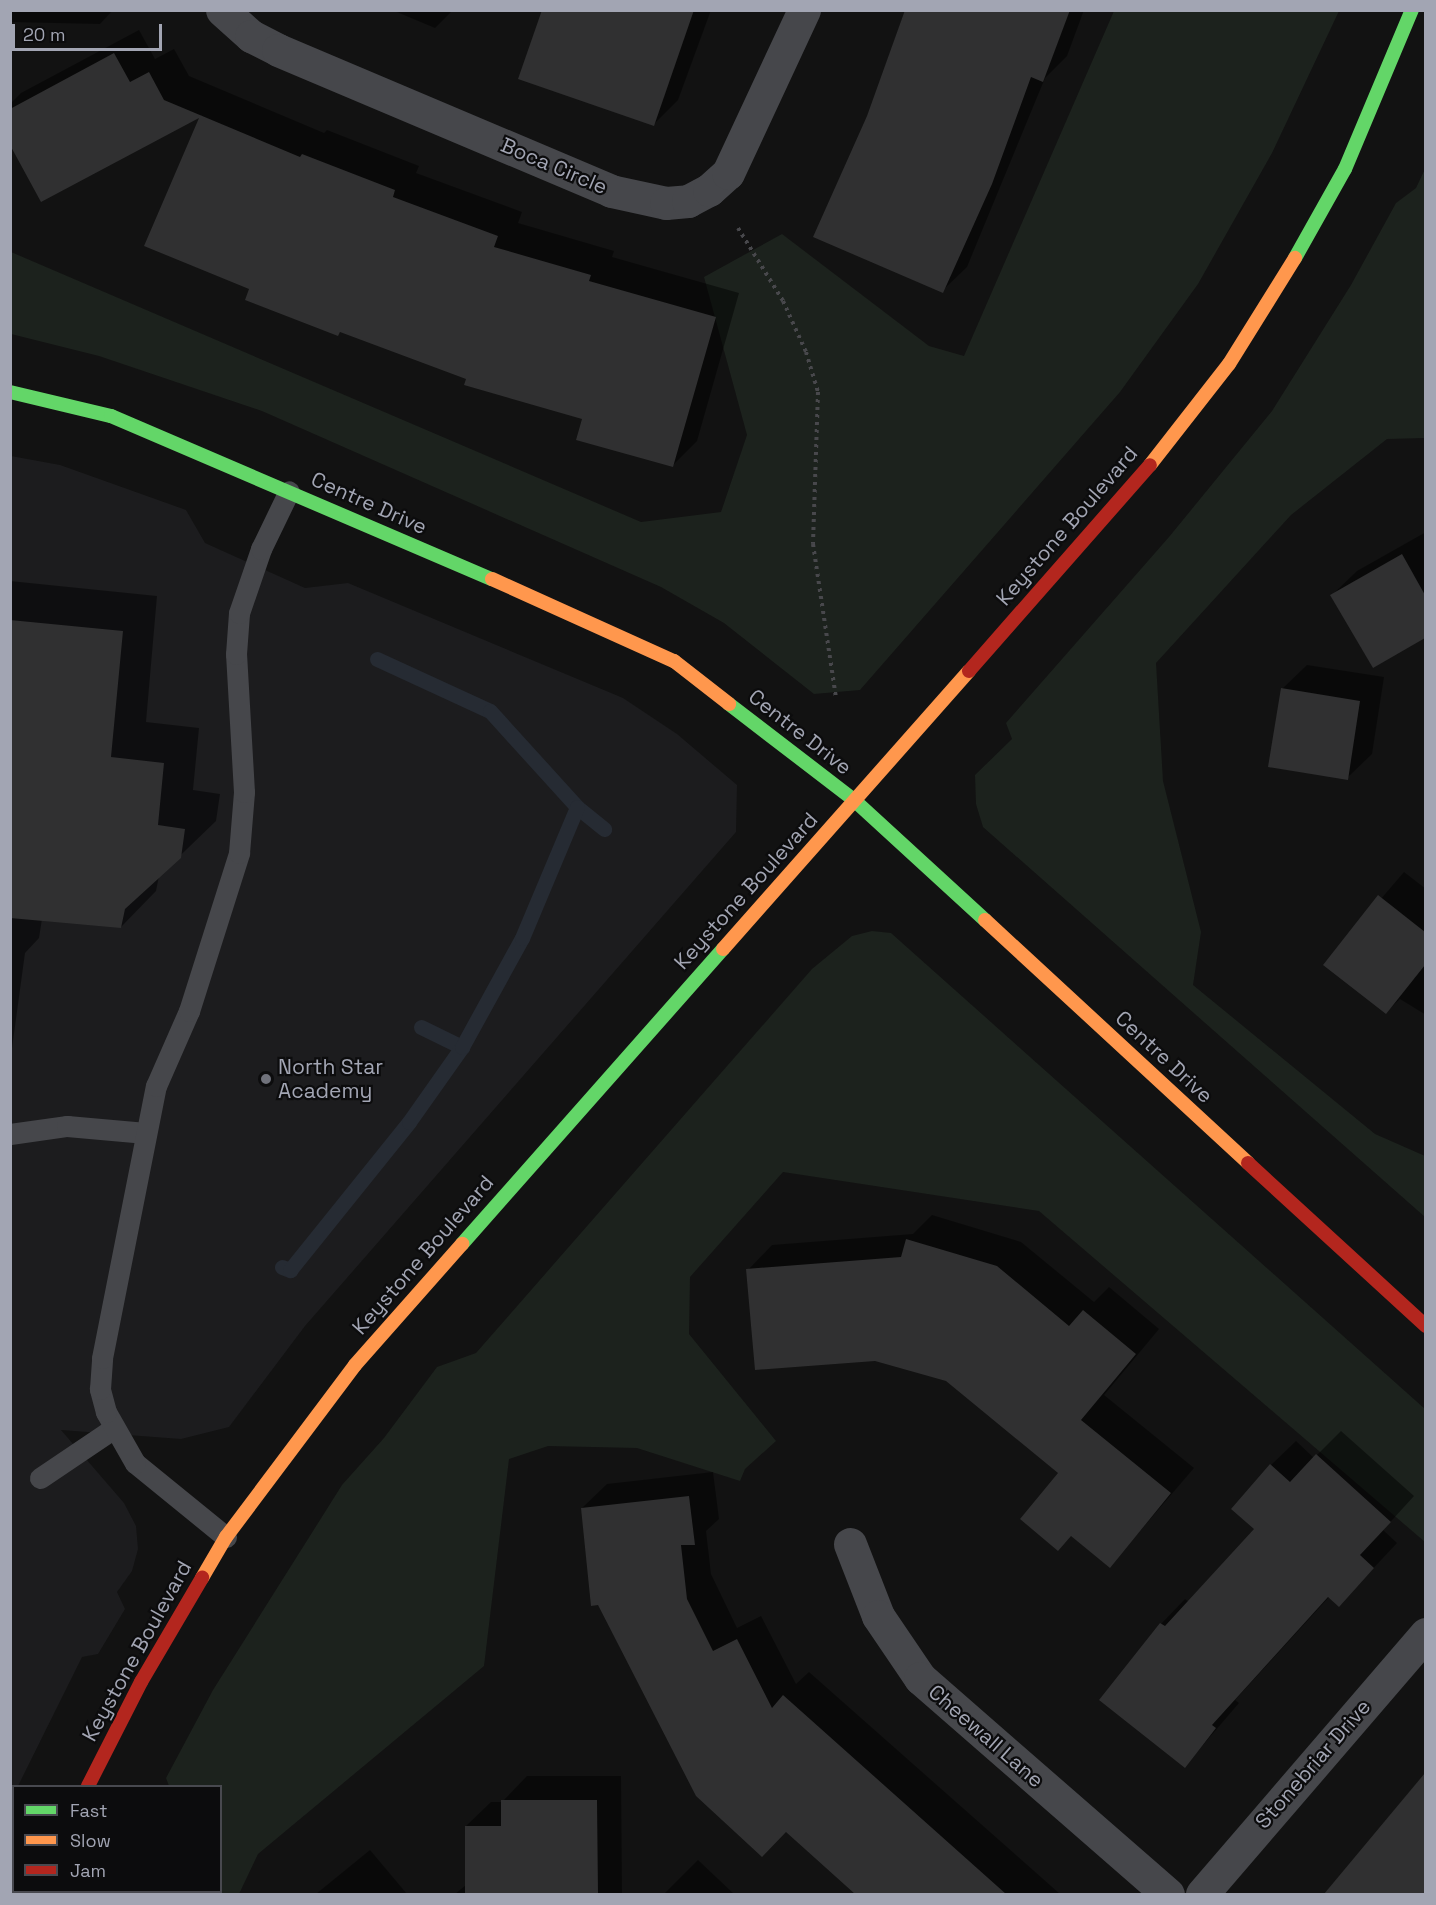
<!DOCTYPE html>
<style>
body{margin:0}
#map{position:relative;width:1436px;height:1905px;overflow:hidden;background:#121212;font-family:"Space Grotesk",sans-serif}
div>[style]{position:absolute}
.built>*{inset:0;background:#1c1c1e}
.green>*{inset:0;background:#1c221d}
.shadow>*{inset:0;background:#0007}
.stream>*{height:15px;margin:-7.5px;padding:0 7.5px;transform-origin:7.5px;border-radius:7.5px;background:#262b33}
.building>*{inset:0;background:#303031}
.path>*{height:4px;margin-top:-2px;transform-origin:0;background:repeating-linear-gradient(90deg,#48484c 0 3px,transparent 0 7.5px)}
.lane>*{height:21px;margin:-10.5px;padding:0 10.5px;transform-origin:10.5px;border-radius:10.5px;background:#46474b}
.street>*{height:33px;margin:-16.5px;padding:0 16.5px;transform-origin:16.5px;border-radius:16.5px;background:#46474b}
.fast>*{height:14px;margin:-7px;padding:0 7px;transform-origin:7px;border-radius:7px;background:#63d668}
.slow>*{height:14px;margin:-7px;padding:0 7px;transform-origin:7px;border-radius:7px;background:#ff974d}
.jam>*{height:14px;margin:-7px;padding:0 7px;transform-origin:7px;border-radius:7px;background:#b3261e}
.dots>*{width:16px;height:16px;translate:-50% -50%;box-sizing:border-box;border:3px solid #0c0c0d;border-radius:50%}
span{translate:-50% -50%;white-space:nowrap;text-align:center;line-height:1.15;-webkit-text-stroke:4.5px #0c0c0d;paint-order:stroke}
.street-label{font-size:21px;color:#a2a5b3}
.poi-label{font-size:21px;color:#a2a5b3}
.left{translate:0 -50%;text-align:left}
.frame{position:absolute;inset:0;border:12px solid #a2a5b3;pointer-events:none}
.legend{position:absolute;left:12px;top:1785px;width:210px;height:108px;box-sizing:border-box;background:#0c0c0d;border:2px solid #48494f;margin:0;padding:8px 10px;list-style:none;font-size:18px;color:#a2a5b3}
.legend li{display:flex;align-items:center;gap:12px;height:30px}
.legend b{width:30px;border:2px solid #48494f}
.scale{position:absolute;left:12px;top:24px;width:150px;height:27px;box-sizing:border-box;border:3px solid #a2a5b3;border-top:0;padding-left:8px;font-size:18px;line-height:21px;white-space:nowrap;color:#a2a5b3;-webkit-text-stroke:4px #0c0c0d;paint-order:stroke}
</style>
<div id="map">
<div class="built">
<i style="clip-path:polygon(11px 456px,60px 465px,186px 510px,205px 543px,305px 588px,348px 583px,623px 698px,677px 734px,737px 785px,736px 832px,305px 1326px,229px 1427px,181px 1439px,61px 1430px,124px 1503px,136px 1526px,138px 1549px,132px 1571px,117px 1592px,125px 1609px,98px 1654px,82px 1657px,18px 1786px,14px 1786px,11px 1804px)"></i>
</div>
<div class="green">
<i style="clip-path:polygon(1114px 11px,1339px 11px,1272px 153px,1198px 284px,1120px 392px,860px 690px,814px 694px,724px 623px,661px 587px,262px 411px,99px 356px,11px 334px,11px 252px,641px 522px,721px 512px,747px 435px,704px 277px,782px 234px,929px 346px,964px 356px)"></i>
<i style="clip-path:polygon(1425px 169px,1425px 438px,1387px 439px,1291px 515px,1156px 663px,1163px 781px,1201px 932px,1193px 985px,1375px 1134px,1425px 1156px,1425px 1217px,983px 827px,976px 804px,975px 775px,1012px 739px,1006px 723px,1169px 537px,1272px 411px,1351px 285px,1396px 203px,1416px 188px)"></i>
<i style="clip-path:polygon(872px 931px,891px 933px,1425px 1409px,1425px 1542px,1039px 1211px,783px 1172px,690px 1277px,689px 1334px,776px 1441px,745px 1469px,740px 1481px,637px 1448px,548px 1446px,509px 1459px,484px 1666px,258px 1854px,239px 1894px,131px 1894px,220px 1892px,220px 1786px,169px 1786px,166px 1778px,213px 1690px,342px 1485px,384px 1438px,437px 1367px,476px 1353px,812px 969px,852px 936px)"></i>
</div>
<div class="shadow">
<i style="clip-path:polygon(10px 10px,113px 10px,100px 24px,10px 22px)"></i>
<i style="clip-path:polygon(392px 10px,453px 10px,435px 28px)"></i>
<i style="clip-path:polygon(544px 10px,711px 10px,678px 100px,653px 125px)"></i>
<i style="clip-path:polygon(905px 10px,1084px 10px,1067px 56px,1045px 78px,967px 267px,942px 291px,868px 117px)"></i>
<i style="clip-path:polygon(139px 30px,155px 59px,174px 49px,189px 76px,324px 133px,327px 130px,419px 166px,416px 173px,522px 212px,518px 223px,614px 251px,612px 257px,739px 293px,697px 441px,672px 466px,584px 418px,341px 331px,338px 335px,251px 289px,146px 245px,202px 115px,42px 200px,10px 142px,10px 104px,21px 93px)"></i>
<i style="clip-path:polygon(1426px 532px,1426px 636px,1373px 666px,1332px 595px,1357px 571px)"></i>
<i style="clip-path:polygon(10px 581px,157px 596px,146px 722px,199px 728px,193px 790px,220px 794px,216px 821px,159px 876px,156px 891px,121px 927px,42px 919px,39px 938px,25px 953px,10px 1063px)"></i>
<i style="clip-path:polygon(1307px 665px,1384px 677px,1372px 754px,1347px 778px,1282px 689px)"></i>
<i style="clip-path:polygon(1404px 872px,1426px 889px,1426px 1015px,1400px 999px,1386px 1012px,1325px 964px)"></i>
<i style="clip-path:polygon(932px 1215px,1021px 1242px,1094px 1302px,1109px 1287px,1159px 1329px,1104px 1395px,1194px 1468px,1110px 1566px,1060px 1472px,946px 1380px,748px 1270px,772px 1245px,913px 1234px)"></i>
<i style="clip-path:polygon(1341px 1431px,1414px 1496px,1383px 1530px,1397px 1543px,1339px 1605px,1330px 1596px,1235px 1700px,1239px 1703px,1185px 1766px,1161px 1624px,1185px 1599px,1189px 1602px,1256px 1529px,1271px 1465px,1296px 1441px,1314px 1458px)"></i>
<i style="clip-path:polygon(713px 1472px,719px 1519px,706px 1531px,711px 1574px,737px 1628px,761px 1616px,796px 1684px,809px 1672px,1060px 1894px,857px 1894px,787px 1830px,582px 1508px,607px 1484px)"></i>
<i style="clip-path:polygon(527px 1776px,621px 1776px,622px 1894px,455px 1894px,466px 1885px,466px 1826px,491px 1802px,502px 1802px)"></i>
<i style="clip-path:polygon(1426px 1776px,1426px 1894px,1326px 1894px,1418px 1783px)"></i>
<i style="clip-path:polygon(370px 1850px,407px 1894px,316px 1894px)"></i>
<i style="clip-path:polygon(698px 1860px,734px 1894px,664px 1894px)"></i>
</div>
<div class="stream">
<i style="left:377px;top:659px;width:124px;rotate:24.7deg"></i>
<i style="left:490px;top:711px;width:130px;rotate:47.8deg"></i>
<i style="left:577px;top:807px;width:35px;rotate:39deg"></i>
<i style="left:421px;top:1027px;width:46px;rotate:26deg"></i>
<i style="left:282px;top:1267px;width:9px;rotate:21deg"></i>
<i style="left:290px;top:1270px;width:190px;rotate:-51.2deg"></i>
<i style="left:409px;top:1122px;width:92px;rotate:-54.8deg"></i>
<i style="left:462px;top:1047px;width:124px;rotate:-61.2deg"></i>
<i style="left:522px;top:938px;width:142px;rotate:-67.2deg"></i>
</div>
<div class="building">
<i style="clip-path:polygon(542px 10px,694px 10px,654px 126px,518px 79px)"></i>
<i style="clip-path:polygon(905px 10px,1070px 10px,1043px 82px,1031px 77px,992px 184px,943px 293px,813px 237px,867px 116px)"></i>
<i style="clip-path:polygon(114px 53px,130px 82px,149px 72px,164px 100px,300px 157px,302px 154px,395px 190px,393px 197px,498px 236px,494px 247px,591px 275px,589px 281px,716px 317px,673px 467px,576px 440px,582px 419px,464px 385px,466px 379px,340px 332px,338px 336px,245px 300px,249px 289px,144px 246px,199px 118px,41px 202px,10px 145px,10px 109px)"></i>
<i style="clip-path:polygon(1402px 554px,1425px 595px,1425px 638px,1373px 668px,1330px 595px)"></i>
<i style="clip-path:polygon(10px 620px,123px 631px,111px 757px,164px 763px,158px 825px,185px 829px,181px 858px,125px 909px,121px 928px,10px 918px)"></i>
<i style="clip-path:polygon(1281px 688px,1360px 701px,1348px 780px,1268px 767px)"></i>
<i style="clip-path:polygon(1378px 895px,1425px 932px,1425px 965px,1386px 1014px,1323px 965px)"></i>
<i style="clip-path:polygon(906px 1239px,997px 1266px,1069px 1326px,1083px 1310px,1136px 1354px,1081px 1420px,1171px 1493px,1110px 1568px,1071px 1536px,1058px 1551px,1020px 1519px,1058px 1473px,946px 1381px,875px 1361px,755px 1370px,746px 1269px,901px 1257px)"></i>
<i style="clip-path:polygon(1316px 1454px,1391px 1522px,1360px 1555px,1374px 1568px,1339px 1607px,1328px 1597px,1212px 1725px,1216px 1728px,1185px 1768px,1099px 1700px,1160px 1623px,1165px 1626px,1254px 1529px,1231px 1509px,1270px 1464px,1290px 1482px)"></i>
<i style="clip-path:polygon(689px 1496px,695px 1545px,681px 1545px,687px 1599px,713px 1651px,737px 1639px,772px 1708px,783px 1695px,1006px 1894px,855px 1894px,786px 1832px,762px 1857px,696px 1796px,598px 1605px,591px 1606px,581px 1508px)"></i>
<i style="clip-path:polygon(1425px 1773px,1425px 1894px,1324px 1894px)"></i>
<i style="clip-path:polygon(501px 1800px,597px 1800px,598px 1894px,465px 1894px,465px 1826px,501px 1826px)"></i>
</div>
<div class="path">
<i style="left:738px;top:228px;width:86px;rotate:58.3deg"></i>
<i style="left:783px;top:301px;width:56px;rotate:65.7deg"></i>
<i style="left:806px;top:352px;width:42px;rotate:73.3deg"></i>
<i style="left:818px;top:392px;width:152px;rotate:91.9deg"></i>
<i style="left:813px;top:544px;width:156px;rotate:81.5deg"></i>
</div>
<div class="lane">
<i style="left:10px;top:1134px;width:58px;rotate:-8deg"></i>
<i style="left:67px;top:1126px;width:79px;rotate:5.1deg"></i>
<i style="left:40px;top:1478px;width:89px;rotate:-34deg"></i>
<i style="left:226px;top:1537px;width:117px;rotate:-140.9deg"></i>
<i style="left:135px;top:1463px;width:59px;rotate:-119.6deg"></i>
<i style="left:106px;top:1412px;width:24px;rotate:-105deg"></i>
<i style="left:100px;top:1389px;width:31px;rotate:-86deg"></i>
<i style="left:102px;top:1358px;width:277px;rotate:-78.8deg"></i>
<i style="left:156px;top:1086px;width:82px;rotate:-66.3deg"></i>
<i style="left:189px;top:1011px;width:166px;rotate:-72.4deg"></i>
<i style="left:239px;top:853px;width:61px;rotate:-85.3deg"></i>
<i style="left:244px;top:792px;width:138px;rotate:-93.3deg"></i>
<i style="left:236px;top:654px;width:41px;rotate:-85.8deg"></i>
<i style="left:239px;top:613px;width:68px;rotate:-71deg"></i>
<i style="left:261px;top:549px;width:64px;rotate:-64.2deg"></i>
</div>
<div class="street">
<i style="left:222px;top:10px;width:39px;rotate:42deg"></i>
<i style="left:251px;top:36px;width:30px;rotate:27deg"></i>
<i style="left:278px;top:50px;width:362px;rotate:22.9deg"></i>
<i style="left:611px;top:191px;width:56px;rotate:12.3deg"></i>
<i style="left:666px;top:203px;width:22px;rotate:-5deg"></i>
<i style="left:688px;top:201px;width:24px;rotate:-28deg"></i>
<i style="left:709px;top:190px;width:25px;rotate:-42deg"></i>
<i style="left:728px;top:173px;width:180px;rotate:-65deg"></i>
<i style="left:850px;top:1544px;width:77px;rotate:68.7deg"></i>
<i style="left:878px;top:1616px;width:75px;rotate:55.9deg"></i>
<i style="left:920px;top:1678px;width:329px;rotate:41.1deg"></i>
<i style="left:1202px;top:1894px;width:343px;rotate:-49.3deg"></i>
</div>
<div class="fast">
<i style="left:1295px;top:258px;width:102px;rotate:-60.7deg"></i>
<i style="left:1345px;top:169px;width:173px;rotate:-67.2deg"></i>
<i style="left:10px;top:392px;width:104px;rotate:13.4deg"></i>
<i style="left:111px;top:416px;width:414px;rotate:23.2deg"></i>
<i style="left:729px;top:704px;width:158px;rotate:37.5deg"></i>
<i style="left:854px;top:800px;width:178px;rotate:42.5deg"></i>
<i style="left:462px;top:1244px;width:394px;rotate:-48.5deg"></i>
</div>
<div class="slow">
<i style="left:1150px;top:465px;width:128px;rotate:-52deg"></i>
<i style="left:1229px;top:364px;width:125px;rotate:-58.1deg"></i>
<i style="left:492px;top:579px;width:200px;rotate:24.3deg"></i>
<i style="left:674px;top:661px;width:70px;rotate:38deg"></i>
<i style="left:985px;top:920px;width:358px;rotate:42.7deg"></i>
<i style="left:723px;top:949px;width:371px;rotate:-48.5deg"></i>
<i style="left:202px;top:1578px;width:48px;rotate:-59.7deg"></i>
<i style="left:226px;top:1537px;width:215px;rotate:-53.1deg"></i>
<i style="left:355px;top:1365px;width:162px;rotate:-48.5deg"></i>
<i style="left:40px;top:1894px;width:2px;rotate:-63deg"></i>
</div>
<div class="jam">
<i style="left:969px;top:671px;width:274px;rotate:-48.7deg"></i>
<i style="left:1248px;top:1163px;width:241px;rotate:42.5deg"></i>
<i style="left:88px;top:1786px;width:117px;rotate:-63deg"></i>
<i style="left:141px;top:1682px;width:121px;rotate:-59.6deg"></i>
</div>
<div class="dots">
<i style="left:266px;top:1079px;background:#70727b"></i>
</div>
<div class="street-label">
<span style="left:554px;top:166px;rotate:23deg">Boca Circle</span>
<span style="left:369px;top:503px;rotate:24deg">Centre Drive</span>
<span style="left:1067px;top:526px;rotate:-49deg">Keystone Boulevard</span>
<span style="left:800px;top:732px;rotate:38deg">Centre Drive</span>
<span style="left:746px;top:891px;rotate:-48deg">Keystone Boulevard</span>
<span style="left:1164px;top:1057px;rotate:43deg">Centre Drive</span>
<span style="left:423px;top:1255px;rotate:-49deg">Keystone Boulevard</span>
<span style="left:137px;top:1651px;rotate:-61deg">Keystone Boulevard</span>
<span style="left:986px;top:1736px;rotate:41deg">Cheewall Lane</span>
<span style="left:1313px;top:1764px;rotate:-49deg">Stonebriar Drive</span>
</div>
<div class="poi-label">
<span class="left" style="left:278px;top:1079px">North Star<br>Academy</span>
</div>
<div class="frame"></div>
<ul class="legend">
<li><b style="height:8px;background:#63d668"></b>Fast</li>
<li><b style="height:8px;background:#ff974d"></b>Slow</li>
<li><b style="height:8px;background:#b3261e"></b>Jam</li>
</ul>
<div class="scale">20 m</div>
</div>
